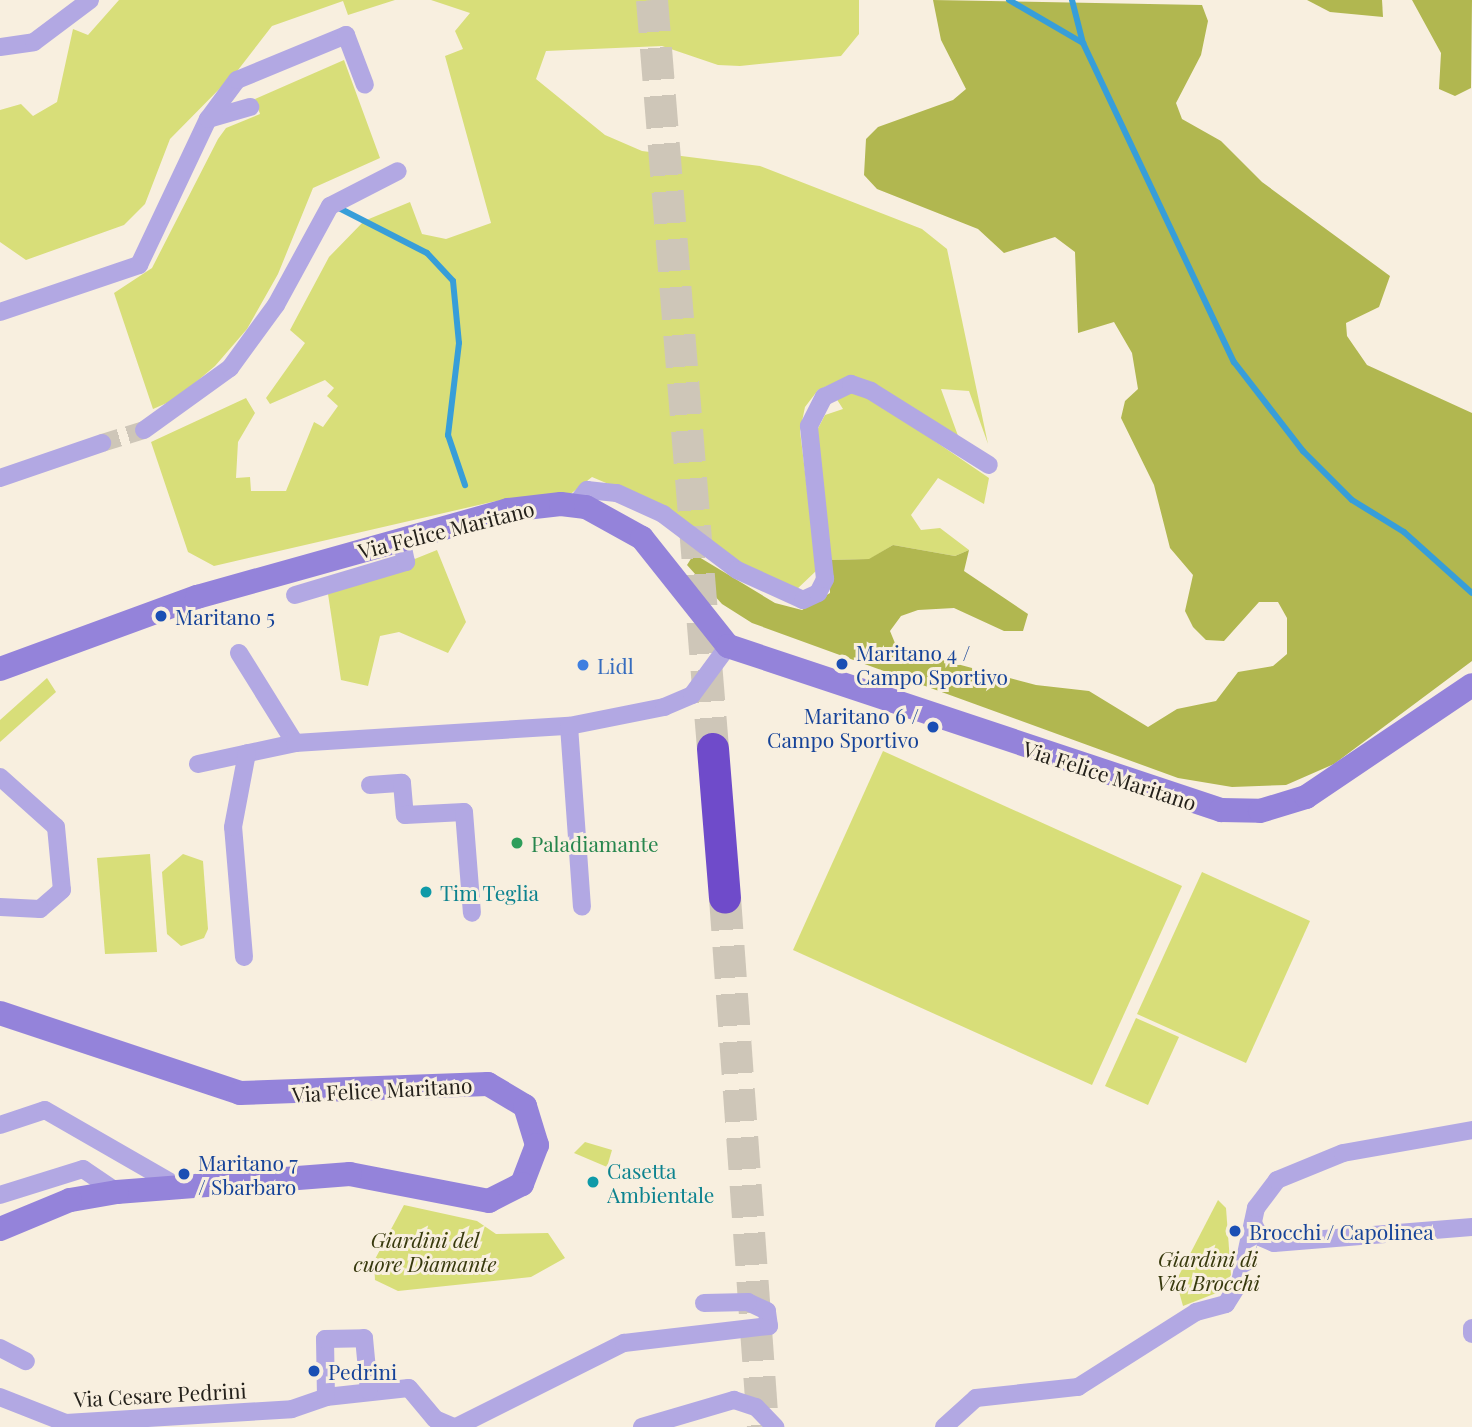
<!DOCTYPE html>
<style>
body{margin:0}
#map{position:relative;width:1472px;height:1427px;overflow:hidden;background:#f8efdf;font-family:"Playfair Display",serif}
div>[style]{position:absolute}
.green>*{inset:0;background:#d8de79}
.forest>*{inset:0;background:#b1b750}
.stream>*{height:6px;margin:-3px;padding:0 3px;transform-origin:3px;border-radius:3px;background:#379ed9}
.street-tunnel>*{height:18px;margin-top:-9px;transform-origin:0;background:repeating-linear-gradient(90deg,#cec6b8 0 18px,transparent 0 27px)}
.highway-tunnel>*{height:32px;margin-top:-16px;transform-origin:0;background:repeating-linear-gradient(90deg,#cec6b8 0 32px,transparent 0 48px)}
.street>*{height:18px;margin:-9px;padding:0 9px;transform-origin:9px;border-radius:9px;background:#b2a8e3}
.secondary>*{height:24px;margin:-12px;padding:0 12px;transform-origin:12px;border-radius:12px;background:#9483da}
.highway>*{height:32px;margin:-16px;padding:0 16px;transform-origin:16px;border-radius:16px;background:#6f4bca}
.dots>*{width:19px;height:19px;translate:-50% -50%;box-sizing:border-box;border:4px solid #f8efdf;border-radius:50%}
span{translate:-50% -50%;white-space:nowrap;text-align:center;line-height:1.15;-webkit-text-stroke:6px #f8efdf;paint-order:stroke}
.street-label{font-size:21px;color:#24211b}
.transit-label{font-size:21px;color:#164399}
.left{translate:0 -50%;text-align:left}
.right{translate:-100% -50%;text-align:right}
.shop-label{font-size:21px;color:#366cbe}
.leisure-label{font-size:21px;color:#27864d}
.culture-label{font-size:21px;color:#0d838f}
.park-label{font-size:21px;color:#37390d;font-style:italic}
</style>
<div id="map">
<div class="green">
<i style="clip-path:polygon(119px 0,395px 0,348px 15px,343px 1px,272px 26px,238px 70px,170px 139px,145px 204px,124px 225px,26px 260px,0 242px,0 110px,21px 104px,33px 116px,57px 102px,73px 29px,88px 35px)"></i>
<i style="clip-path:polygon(431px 0,859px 0,859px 34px,841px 56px,740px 66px,718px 65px,662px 46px,546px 51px,536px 79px,605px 135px,642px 151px,760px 166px,922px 229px,947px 249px,988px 444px,969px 391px,941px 389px,961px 444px,851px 376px,818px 390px,805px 407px,800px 431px,817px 570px,795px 591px,755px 574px,670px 510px,592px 477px,568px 496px,496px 501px,214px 566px,188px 552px,151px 442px,246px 398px,255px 413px,238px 442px,236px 478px,250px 477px,251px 491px,286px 491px,314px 422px,323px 427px,338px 406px,327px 396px,334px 388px,325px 380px,270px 404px,266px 398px,305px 343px,290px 330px,329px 257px,364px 221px,410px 202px,422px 234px,446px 239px,491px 223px,445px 56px,463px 49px,455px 31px,470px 13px)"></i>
<i style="clip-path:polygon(344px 60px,380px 158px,313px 188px,278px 274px,247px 329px,215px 366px,176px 399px,153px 409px,114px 293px,152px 268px,218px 139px,226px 128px,260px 114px,255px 99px)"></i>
<i style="clip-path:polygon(844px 392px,867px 395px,989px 478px,984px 504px,938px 478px,911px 515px,921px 530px,940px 528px,969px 550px,955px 556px,893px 545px,870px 559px,830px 560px,814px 436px,825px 415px,843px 409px,836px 398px)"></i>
<i style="clip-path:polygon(437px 550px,466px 622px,448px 653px,399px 632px,380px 636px,368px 686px,341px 680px,328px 594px)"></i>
<i style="clip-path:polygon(47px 678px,56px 692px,0 742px,0 720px)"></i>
<i style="clip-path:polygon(883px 751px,1182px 886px,1092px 1085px,793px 950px)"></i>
<i style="clip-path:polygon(150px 854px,157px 952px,105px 954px,97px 858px)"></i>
<i style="clip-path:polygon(183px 854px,203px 861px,208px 929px,204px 938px,181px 946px,167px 934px,162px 872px)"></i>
<i style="clip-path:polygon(1202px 872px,1310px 921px,1246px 1063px,1137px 1014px)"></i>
<i style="clip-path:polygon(1136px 1018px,1179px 1037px,1148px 1105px,1105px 1086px)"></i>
<i style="clip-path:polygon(585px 1142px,612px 1150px,607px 1167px,574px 1153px)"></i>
<i style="clip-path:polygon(1218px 1200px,1226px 1208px,1231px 1275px,1219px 1292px,1183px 1306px,1176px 1281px)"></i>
<i style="clip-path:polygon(404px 1205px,477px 1221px,496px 1234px,548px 1233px,565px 1258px,531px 1277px,398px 1291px,375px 1280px,374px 1261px)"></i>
</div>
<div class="forest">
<i style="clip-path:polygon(933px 0,1202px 5px,1208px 21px,1201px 55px,1176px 103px,1182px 119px,1221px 141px,1262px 182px,1390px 276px,1379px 307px,1346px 323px,1347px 336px,1367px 365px,1472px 413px,1472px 661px,1334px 764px,1286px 785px,1232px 787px,1178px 778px,752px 623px,722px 604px,687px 565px,694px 554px,775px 603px,802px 610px,830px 593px,830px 560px,869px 559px,893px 545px,955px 556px,969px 550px,964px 571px,1028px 614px,1023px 631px,1004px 631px,954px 608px,918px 610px,901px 616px,890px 631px,897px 648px,1036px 685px,1089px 691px,1148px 727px,1177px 709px,1216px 701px,1238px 672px,1273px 666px,1287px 654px,1287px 618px,1278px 602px,1259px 602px,1224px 641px,1206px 640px,1193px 627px,1185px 611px,1193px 575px,1170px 548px,1154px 485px,1121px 418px,1125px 401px,1138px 389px,1132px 353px,1114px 322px,1078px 333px,1075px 252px,1055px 237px,1004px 253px,978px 229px,877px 189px,864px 175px,866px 139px,878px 127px,953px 100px,966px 89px,941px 40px)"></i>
<i style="clip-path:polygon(1307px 0,1382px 0,1383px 17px,1330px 12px)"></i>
<i style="clip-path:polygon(1412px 0,1472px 0,1471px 88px,1455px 96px,1439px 89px,1441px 53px)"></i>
</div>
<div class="stream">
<i style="left:1009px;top:0;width:86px;rotate:30.2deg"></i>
<i style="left:1072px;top:0;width:44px;rotate:75.7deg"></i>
<i style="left:1083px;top:43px;width:353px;rotate:64.7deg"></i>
<i style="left:1234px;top:362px;width:113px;rotate:52.2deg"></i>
<i style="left:1303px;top:451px;width:69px;rotate:45deg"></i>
<i style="left:1352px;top:500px;width:61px;rotate:31.6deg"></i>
<i style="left:1404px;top:532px;width:91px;rotate:41.9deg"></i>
<i style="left:337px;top:207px;width:101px;rotate:27.1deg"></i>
<i style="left:427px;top:253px;width:38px;rotate:47deg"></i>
<i style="left:453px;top:281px;width:62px;rotate:84.5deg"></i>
<i style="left:459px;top:343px;width:93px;rotate:96.8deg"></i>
<i style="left:448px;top:435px;width:53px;rotate:71.2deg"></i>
</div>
<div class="street-tunnel">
<i style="left:102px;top:443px;width:44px;rotate:-17.2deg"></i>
</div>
<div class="highway-tunnel">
<i style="left:652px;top:0;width:751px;rotate:85.34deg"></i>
<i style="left:725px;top:898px;width:530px;rotate:85.89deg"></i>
</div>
<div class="street">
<i style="left:0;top:47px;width:34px;rotate:-8deg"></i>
<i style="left:34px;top:42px;width:70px;rotate:-36.9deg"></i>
<i style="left:208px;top:119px;width:44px;rotate:-15.9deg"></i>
<i style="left:0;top:312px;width:147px;rotate:-18.7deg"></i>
<i style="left:139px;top:265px;width:161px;rotate:-64.7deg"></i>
<i style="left:208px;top:119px;width:49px;rotate:-53.4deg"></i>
<i style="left:237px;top:80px;width:118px;rotate:-22.4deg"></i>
<i style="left:346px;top:35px;width:53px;rotate:69.2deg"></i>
<i style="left:144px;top:430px;width:106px;rotate:-35.8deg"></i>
<i style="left:230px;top:368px;width:78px;rotate:-53.9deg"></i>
<i style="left:276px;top:305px;width:113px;rotate:-61.4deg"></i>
<i style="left:330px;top:206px;width:76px;rotate:-27.2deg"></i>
<i style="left:0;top:478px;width:108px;rotate:-18.9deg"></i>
<i style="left:576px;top:504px;width:18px;rotate:-52deg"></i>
<i style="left:587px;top:490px;width:30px;rotate:6deg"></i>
<i style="left:617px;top:493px;width:51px;rotate:24.5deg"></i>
<i style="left:663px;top:514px;width:93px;rotate:37.1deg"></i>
<i style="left:737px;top:570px;width:72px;rotate:24.4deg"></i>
<i style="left:803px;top:600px;width:17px;rotate:-25deg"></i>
<i style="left:818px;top:593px;width:16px;rotate:-63deg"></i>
<i style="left:825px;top:579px;width:154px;rotate:-96deg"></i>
<i style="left:809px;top:426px;width:33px;rotate:-63deg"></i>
<i style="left:824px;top:397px;width:30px;rotate:-26deg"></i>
<i style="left:851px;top:384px;width:21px;rotate:19deg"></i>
<i style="left:871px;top:391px;width:139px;rotate:32.1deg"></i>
<i style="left:295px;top:595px;width:116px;rotate:-16.6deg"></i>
<i style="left:406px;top:562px;width:24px;rotate:-102deg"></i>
<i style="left:239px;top:653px;width:106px;rotate:58.1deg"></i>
<i style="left:569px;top:726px;width:181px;rotate:85.9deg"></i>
<i style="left:198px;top:764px;width:99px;rotate:-12.2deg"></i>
<i style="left:295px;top:743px;width:275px;rotate:-3.6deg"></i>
<i style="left:569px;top:726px;width:97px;rotate:-11.3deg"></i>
<i style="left:664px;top:707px;width:30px;rotate:-23deg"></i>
<i style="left:692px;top:695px;width:61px;rotate:-53.7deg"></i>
<i style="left:0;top:777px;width:75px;rotate:41.8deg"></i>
<i style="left:56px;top:827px;width:63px;rotate:84.6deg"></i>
<i style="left:62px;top:890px;width:29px;rotate:139deg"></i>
<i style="left:40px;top:909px;width:40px;rotate:-177.1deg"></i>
<i style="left:370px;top:785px;width:32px;rotate:-4deg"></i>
<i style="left:402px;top:783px;width:32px;rotate:85deg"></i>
<i style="left:405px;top:815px;width:59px;rotate:-2.9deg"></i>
<i style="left:464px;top:812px;width:101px;rotate:85.5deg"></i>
<i style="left:244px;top:957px;width:130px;rotate:-94.8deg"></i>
<i style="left:233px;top:827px;width:75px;rotate:-79.3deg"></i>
<i style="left:0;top:1125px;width:47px;rotate:-18.4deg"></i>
<i style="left:45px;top:1110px;width:155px;rotate:29.9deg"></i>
<i style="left:0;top:1195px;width:87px;rotate:-17.4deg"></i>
<i style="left:83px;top:1169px;width:41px;rotate:34.1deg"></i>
<i style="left:1253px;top:1223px;width:16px;rotate:63deg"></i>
<i style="left:1260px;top:1237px;width:15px;rotate:23deg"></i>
<i style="left:1274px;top:1243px;width:199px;rotate:-4.6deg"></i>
<i style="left:1472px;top:1328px;width:6px;rotate:90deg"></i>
<i style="left:0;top:1348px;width:29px;rotate:27deg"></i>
<i style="left:0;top:1397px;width:71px;rotate:21.5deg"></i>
<i style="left:66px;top:1423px;width:226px;rotate:-3.5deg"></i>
<i style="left:292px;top:1409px;width:36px;rotate:-19deg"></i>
<i style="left:326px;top:1397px;width:83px;rotate:-6.2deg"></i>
<i style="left:409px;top:1388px;width:40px;rotate:50deg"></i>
<i style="left:435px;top:1419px;width:21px;rotate:23deg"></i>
<i style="left:326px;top:1397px;width:58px;rotate:-91deg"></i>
<i style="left:325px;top:1339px;width:39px;rotate:-1deg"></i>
<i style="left:364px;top:1338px;width:53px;rotate:84.6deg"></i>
<i style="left:456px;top:1427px;width:188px;rotate:-26.6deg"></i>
<i style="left:624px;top:1343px;width:146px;rotate:-6.7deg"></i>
<i style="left:769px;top:1326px;width:15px;rotate:-98deg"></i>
<i style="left:767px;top:1311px;width:21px;rotate:-155deg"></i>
<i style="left:748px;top:1302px;width:44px;rotate:178.7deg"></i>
<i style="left:642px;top:1427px;width:96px;rotate:-16.4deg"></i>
<i style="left:734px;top:1400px;width:23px;rotate:18deg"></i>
<i style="left:756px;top:1407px;width:28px;rotate:46deg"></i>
<i style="left:944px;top:1427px;width:43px;rotate:-42.2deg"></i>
<i style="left:976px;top:1398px;width:103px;rotate:-6.2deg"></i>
<i style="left:1078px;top:1387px;width:140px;rotate:-32.4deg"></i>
<i style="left:1196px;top:1312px;width:31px;rotate:-15deg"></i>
<i style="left:1226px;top:1304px;width:26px;rotate:-58deg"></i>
<i style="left:1240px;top:1282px;width:76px;rotate:-77.8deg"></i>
<i style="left:1256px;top:1208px;width:35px;rotate:-53deg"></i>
<i style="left:1277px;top:1180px;width:71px;rotate:-22.2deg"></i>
<i style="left:1343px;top:1153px;width:131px;rotate:-10.1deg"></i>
</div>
<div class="secondary">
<i style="left:0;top:669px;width:210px;rotate:-20.1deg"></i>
<i style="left:197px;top:597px;width:323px;rotate:-15.6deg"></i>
<i style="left:508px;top:510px;width:53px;rotate:-6.5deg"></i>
<i style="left:561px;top:504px;width:25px;rotate:7deg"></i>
<i style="left:586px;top:507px;width:64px;rotate:29deg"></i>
<i style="left:642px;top:538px;width:138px;rotate:51.5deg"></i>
<i style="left:728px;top:646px;width:520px;rotate:18.4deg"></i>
<i style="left:1221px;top:810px;width:39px;rotate:1deg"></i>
<i style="left:1260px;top:811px;width:48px;rotate:-16.9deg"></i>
<i style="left:1306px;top:797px;width:200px;rotate:-34deg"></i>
<i style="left:0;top:1013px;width:253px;rotate:18.4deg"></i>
<i style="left:240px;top:1093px;width:248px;rotate:-2.1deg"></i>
<i style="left:488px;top:1084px;width:43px;rotate:30.7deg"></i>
<i style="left:525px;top:1106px;width:41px;rotate:72.9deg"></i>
<i style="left:537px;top:1145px;width:42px;rotate:111deg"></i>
<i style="left:522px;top:1184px;width:37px;rotate:153deg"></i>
<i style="left:489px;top:1201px;width:142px;rotate:-169deg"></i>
<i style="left:350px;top:1174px;width:234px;rotate:175.6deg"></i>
<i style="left:117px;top:1192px;width:48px;rotate:170.3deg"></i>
<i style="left:70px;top:1200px;width:76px;rotate:157.5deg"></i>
</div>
<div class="highway">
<i style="left:713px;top:749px;width:149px;rotate:85.4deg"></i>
</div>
<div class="dots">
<i style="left:161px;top:616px;background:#1a4fb4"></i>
<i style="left:842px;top:664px;background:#1a4fb4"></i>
<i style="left:583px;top:665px;background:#3f7fe0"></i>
<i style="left:933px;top:727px;background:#1a4fb4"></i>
<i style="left:517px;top:843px;background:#2e9e5b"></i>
<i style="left:426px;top:892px;background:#0f9aa8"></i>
<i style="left:184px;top:1174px;background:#1a4fb4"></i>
<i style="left:593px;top:1182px;background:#0f9aa8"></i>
<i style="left:1235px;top:1231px;background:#1a4fb4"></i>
<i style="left:314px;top:1371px;background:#1a4fb4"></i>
</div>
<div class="street-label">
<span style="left:446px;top:529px;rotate:-14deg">Via Felice Maritano</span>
<span style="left:1110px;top:775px;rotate:18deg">Via Felice Maritano</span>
<span style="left:382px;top:1089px;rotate:-3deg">Via Felice Maritano</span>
<span style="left:160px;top:1394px;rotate:-3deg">Via Cesare Pedrini</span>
</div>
<div class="transit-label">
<span class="left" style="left:175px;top:616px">Maritano 5</span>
<span class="left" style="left:856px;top:664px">Maritano 4 /<br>Campo Sportivo</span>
<span class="right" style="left:919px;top:727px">Maritano 6 /<br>Campo Sportivo</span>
<span class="left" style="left:198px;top:1174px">Maritano 7<br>/ Sbarbaro</span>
<span class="left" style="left:1249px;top:1231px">Brocchi / Capolinea</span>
<span class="left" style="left:328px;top:1371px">Pedrini</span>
</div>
<div class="shop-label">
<span class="left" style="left:597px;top:665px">Lidl</span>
</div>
<div class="leisure-label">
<span class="left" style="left:531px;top:843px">Paladiamante</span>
</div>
<div class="culture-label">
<span class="left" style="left:440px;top:892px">Tim Teglia</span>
<span class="left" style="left:607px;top:1182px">Casetta<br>Ambientale</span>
</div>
<div class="park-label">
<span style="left:425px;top:1251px">Giardini del<br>cuore Diamante</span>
<span style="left:1208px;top:1270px">Giardini di<br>Via Brocchi</span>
</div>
</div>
